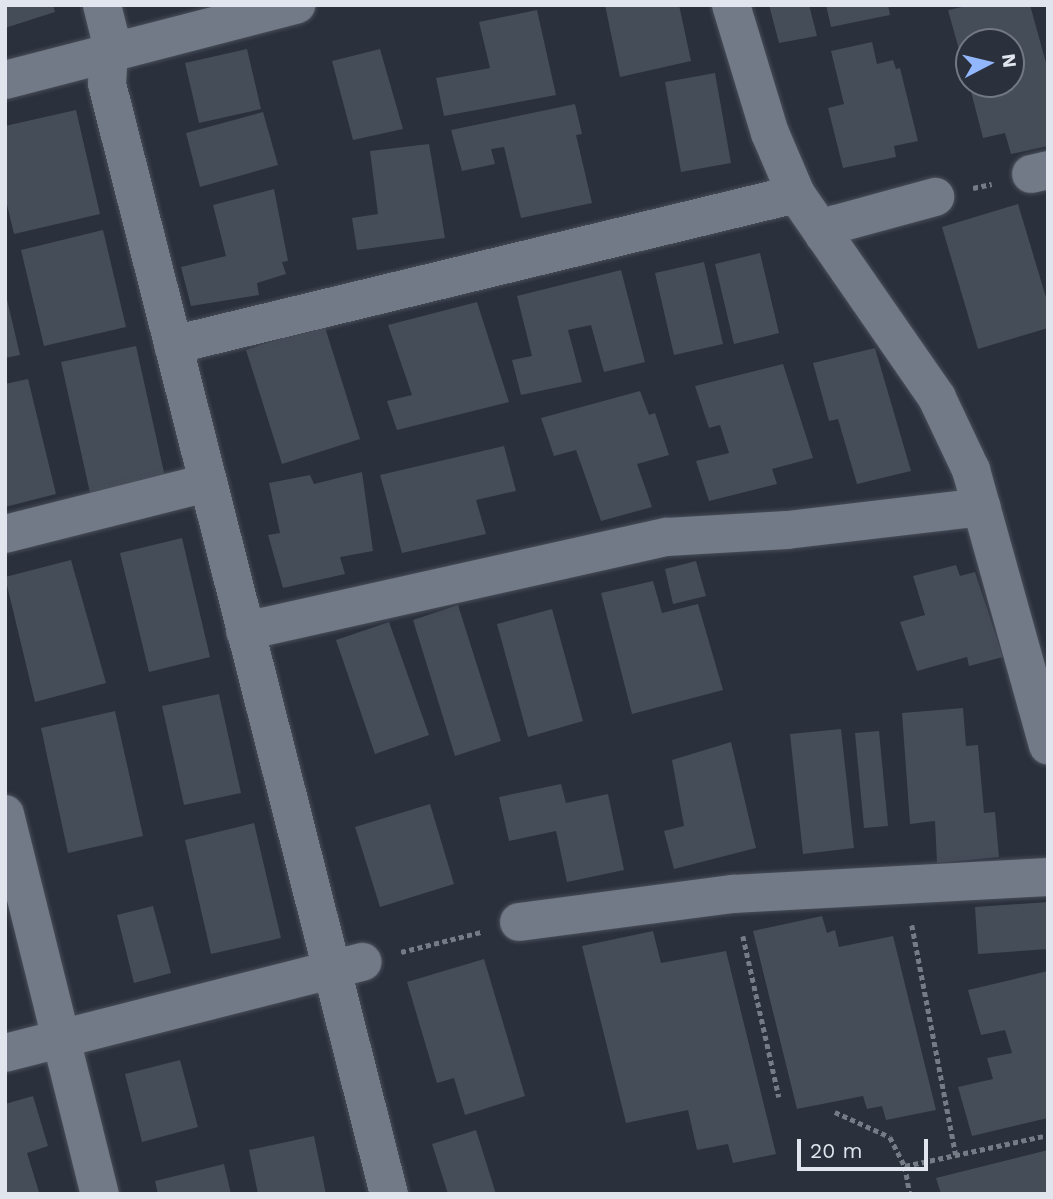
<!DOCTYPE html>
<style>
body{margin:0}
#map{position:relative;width:1053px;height:1199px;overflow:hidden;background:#2a303c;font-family:"Work Sans",sans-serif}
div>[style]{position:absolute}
.building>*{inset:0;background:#454d59}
.path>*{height:4.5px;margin-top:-2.25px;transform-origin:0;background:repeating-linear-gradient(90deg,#767c86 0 5px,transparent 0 8.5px)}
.roads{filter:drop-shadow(0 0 2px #484e58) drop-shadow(0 0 2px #484e58)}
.minor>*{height:38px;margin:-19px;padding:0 19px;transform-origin:19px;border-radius:19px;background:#727987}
span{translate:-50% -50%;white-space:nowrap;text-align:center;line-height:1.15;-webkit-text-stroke:7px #2a303c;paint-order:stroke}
.frame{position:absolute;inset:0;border:7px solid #e1e6ee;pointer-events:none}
.north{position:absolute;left:955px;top:28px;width:70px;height:70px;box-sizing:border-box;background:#2a303c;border:2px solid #737983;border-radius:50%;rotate:83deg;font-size:19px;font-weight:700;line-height:28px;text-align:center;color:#e1e6ee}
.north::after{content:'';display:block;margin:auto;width:24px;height:32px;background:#92b7fd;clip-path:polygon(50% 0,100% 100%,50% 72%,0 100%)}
.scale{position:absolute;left:797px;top:1139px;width:131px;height:32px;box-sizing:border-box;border:4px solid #e1e6ee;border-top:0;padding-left:9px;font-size:21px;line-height:24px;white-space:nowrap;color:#e1e6ee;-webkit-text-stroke:5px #2a303c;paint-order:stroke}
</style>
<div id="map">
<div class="building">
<i style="clip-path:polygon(5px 5px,53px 5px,55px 12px,5px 28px)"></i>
<i style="clip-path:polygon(605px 5px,679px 5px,691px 61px,620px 77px)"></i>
<i style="clip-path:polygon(769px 5px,809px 5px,817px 36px,779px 43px)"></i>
<i style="clip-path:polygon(826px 5px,888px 5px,890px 15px,831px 27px)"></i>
<i style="clip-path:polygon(971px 5px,1030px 5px,1048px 70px,1048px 146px,1011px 154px,1005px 133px,983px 138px,969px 84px,1011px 84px,1011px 42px,969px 42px,968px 82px,948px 10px)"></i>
<i style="clip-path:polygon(537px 10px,556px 95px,444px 116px,436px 78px,490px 68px,479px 22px)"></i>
<i style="clip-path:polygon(872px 42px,877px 64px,893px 60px,896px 69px,900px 68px,918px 141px,894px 146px,896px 157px,843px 168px,828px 108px,844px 104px,831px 51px)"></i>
<i style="clip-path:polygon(247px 49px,261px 109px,199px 123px,185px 63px)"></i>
<i style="clip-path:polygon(380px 49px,403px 129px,353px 140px,332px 61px)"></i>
<i style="clip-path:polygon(715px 73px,731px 163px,681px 172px,665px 82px)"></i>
<i style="clip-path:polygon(575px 104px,582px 134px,576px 135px,592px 203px,521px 218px,504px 147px,491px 149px,495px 164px,462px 171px,451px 130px)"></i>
<i style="clip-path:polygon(76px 110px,100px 214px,14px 234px,5px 196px,5px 126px)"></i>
<i style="clip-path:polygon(263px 112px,278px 165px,200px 187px,186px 133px)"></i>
<i style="clip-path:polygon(429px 144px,445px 238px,357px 250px,352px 218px,378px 214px,370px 151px)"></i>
<i style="clip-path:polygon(274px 189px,288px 261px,282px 262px,286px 274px,257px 283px,259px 295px,191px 306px,181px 267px,226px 256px,213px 205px)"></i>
<i style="clip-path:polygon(1018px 204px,1048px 304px,1048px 328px,978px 349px,942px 227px)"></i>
<i style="clip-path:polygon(103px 230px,126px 327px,44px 346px,21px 250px)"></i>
<i style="clip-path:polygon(760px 253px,779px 333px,734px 344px,715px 264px)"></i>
<i style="clip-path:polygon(704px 262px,723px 344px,674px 355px,655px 273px)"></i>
<i style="clip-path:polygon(621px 270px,645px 362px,604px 372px,591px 325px,568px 330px,582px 382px,521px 395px,512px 360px,532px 356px,517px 296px)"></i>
<i style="clip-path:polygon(5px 291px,20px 355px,5px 358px)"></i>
<i style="clip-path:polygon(477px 302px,509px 402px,397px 430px,387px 401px,412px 395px,388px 325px)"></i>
<i style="clip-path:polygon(324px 324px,360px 439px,282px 464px,246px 350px)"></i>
<i style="clip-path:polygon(136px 346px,165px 477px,90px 493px,61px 362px)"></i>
<i style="clip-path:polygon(875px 348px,911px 471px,857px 484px,838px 419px,829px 421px,813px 363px)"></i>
<i style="clip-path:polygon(783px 364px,813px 458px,772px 469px,777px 484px,709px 501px,696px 461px,729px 453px,720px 425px,709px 428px,695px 386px)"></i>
<i style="clip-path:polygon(28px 379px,56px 494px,5px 507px,5px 384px)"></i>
<i style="clip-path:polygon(640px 391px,649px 415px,655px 413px,669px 455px,637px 464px,652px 507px,601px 521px,576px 450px,554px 456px,541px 418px)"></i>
<i style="clip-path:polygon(504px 446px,516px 491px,476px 500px,486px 534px,402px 553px,380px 475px)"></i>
<i style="clip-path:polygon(362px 472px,373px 551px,340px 557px,345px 574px,283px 588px,268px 535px,280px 533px,269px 483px,310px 475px,314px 484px)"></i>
<i style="clip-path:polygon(182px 538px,210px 657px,149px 672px,120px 553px)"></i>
<i style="clip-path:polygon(71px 560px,106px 683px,35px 702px,5px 577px)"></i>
<i style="clip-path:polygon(696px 561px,706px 596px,673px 604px,665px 569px)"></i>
<i style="clip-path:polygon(956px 565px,960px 576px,975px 572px,1003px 657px,969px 666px,967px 657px,917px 671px,900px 622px,925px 615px,913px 576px)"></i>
<i style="clip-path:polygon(653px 581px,662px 613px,698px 604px,723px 690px,632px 714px,601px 593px)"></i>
<i style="clip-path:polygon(458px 605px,501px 741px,455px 756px,413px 620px)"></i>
<i style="clip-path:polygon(552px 609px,583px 721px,528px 737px,497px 624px)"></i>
<i style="clip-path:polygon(389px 622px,429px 735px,375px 754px,336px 640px)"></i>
<i style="clip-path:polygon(219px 694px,241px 793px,184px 805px,162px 706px)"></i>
<i style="clip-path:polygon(963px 708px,966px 746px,978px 745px,984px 813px,995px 812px,999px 857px,937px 863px,935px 821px,910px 824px,902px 713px)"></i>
<i style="clip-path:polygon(115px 711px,143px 836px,68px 853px,41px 728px)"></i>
<i style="clip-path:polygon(841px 729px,854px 848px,803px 854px,790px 734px)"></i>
<i style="clip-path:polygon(879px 731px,888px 826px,864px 828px,855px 733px)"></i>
<i style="clip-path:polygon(731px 742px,756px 848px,674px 869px,664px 831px,684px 826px,672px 760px)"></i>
<i style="clip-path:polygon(561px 784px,566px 803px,608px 794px,624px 870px,567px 882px,556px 831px,509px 841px,499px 797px)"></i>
<i style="clip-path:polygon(430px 804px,454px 884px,380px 907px,355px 827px)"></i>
<i style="clip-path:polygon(254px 823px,281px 938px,211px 954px,185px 840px)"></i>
<i style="clip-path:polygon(1048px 902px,1048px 949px,978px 954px,975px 907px)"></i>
<i style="clip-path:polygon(153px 906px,171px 973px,134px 983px,117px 915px)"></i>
<i style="clip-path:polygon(822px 916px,827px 933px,835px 930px,839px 947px,893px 936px,936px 1110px,886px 1120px,882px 1106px,867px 1109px,863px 1096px,797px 1109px,753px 931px)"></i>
<i style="clip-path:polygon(653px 931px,661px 963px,726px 951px,776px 1154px,733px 1163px,728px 1144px,697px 1150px,688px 1110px,626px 1123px,582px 946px)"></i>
<i style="clip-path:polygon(484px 959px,525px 1096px,465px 1115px,454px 1078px,437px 1083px,407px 982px)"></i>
<i style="clip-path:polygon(1048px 971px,1048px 1118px,972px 1136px,958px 1087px,993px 1079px,987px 1058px,1012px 1053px,1005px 1030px,981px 1035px,968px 990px)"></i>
<i style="clip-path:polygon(180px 1060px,198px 1127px,142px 1142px,125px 1074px)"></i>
<i style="clip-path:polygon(33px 1096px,48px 1146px,27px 1153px,39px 1192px,5px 1194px,5px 1104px)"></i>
<i style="clip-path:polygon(476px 1130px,496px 1194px,448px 1194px,432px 1144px)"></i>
<i style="clip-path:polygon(314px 1136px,326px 1194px,258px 1194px,249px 1150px)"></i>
<i style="clip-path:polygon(1048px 1150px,1048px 1194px,941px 1194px,936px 1178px)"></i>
<i style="clip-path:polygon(224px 1164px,231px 1194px,158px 1194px,155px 1181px)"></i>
</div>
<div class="path">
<i style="left:973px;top:188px;width:19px;rotate:-12deg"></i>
<i style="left:912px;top:925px;width:234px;rotate:79.2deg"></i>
<i style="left:743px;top:936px;width:165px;rotate:77.4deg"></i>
<i style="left:401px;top:952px;width:82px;rotate:-14deg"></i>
<i style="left:835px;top:1112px;width:60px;rotate:24.4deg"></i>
<i style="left:890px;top:1137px;width:33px;rotate:63deg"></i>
<i style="left:905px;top:1166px;width:28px;rotate:80deg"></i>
<i style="left:905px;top:1166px;width:146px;rotate:-12.2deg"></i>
</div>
<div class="roads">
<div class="minor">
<i style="left:102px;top:5px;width:32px;rotate:76deg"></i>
<i style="left:110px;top:36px;width:48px;rotate:93.6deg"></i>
<i style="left:107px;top:84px;width:1145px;rotate:75.75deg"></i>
<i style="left:731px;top:5px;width:134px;rotate:73.1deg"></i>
<i style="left:770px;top:133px;width:66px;rotate:66.9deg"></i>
<i style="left:796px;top:194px;width:248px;rotate:55.3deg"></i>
<i style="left:937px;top:398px;width:80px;rotate:64.7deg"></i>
<i style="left:971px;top:470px;width:286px;rotate:74.4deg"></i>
<i style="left:5px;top:80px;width:301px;rotate:-14.5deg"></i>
<i style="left:1031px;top:174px;width:17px;rotate:-13deg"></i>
<i style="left:824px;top:235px;width:16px;rotate:-43deg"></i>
<i style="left:836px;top:224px;width:103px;rotate:-15.3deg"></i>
<i style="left:173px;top:345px;width:641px;rotate:-13.62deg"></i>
<i style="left:5px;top:534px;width:208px;rotate:-14.2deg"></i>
<i style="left:245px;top:631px;width:432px;rotate:-12.6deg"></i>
<i style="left:667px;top:537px;width:120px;rotate:-3.3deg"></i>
<i style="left:787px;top:530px;width:196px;rotate:-6.7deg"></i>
<i style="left:5px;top:814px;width:392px;rotate:76deg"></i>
<i style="left:519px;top:922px;width:216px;rotate:-7.5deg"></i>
<i style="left:733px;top:894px;width:315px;rotate:-3.1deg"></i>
<i style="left:5px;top:1053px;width:369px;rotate:-14.3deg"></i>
</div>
</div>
<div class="frame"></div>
<div class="north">N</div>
<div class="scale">20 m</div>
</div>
